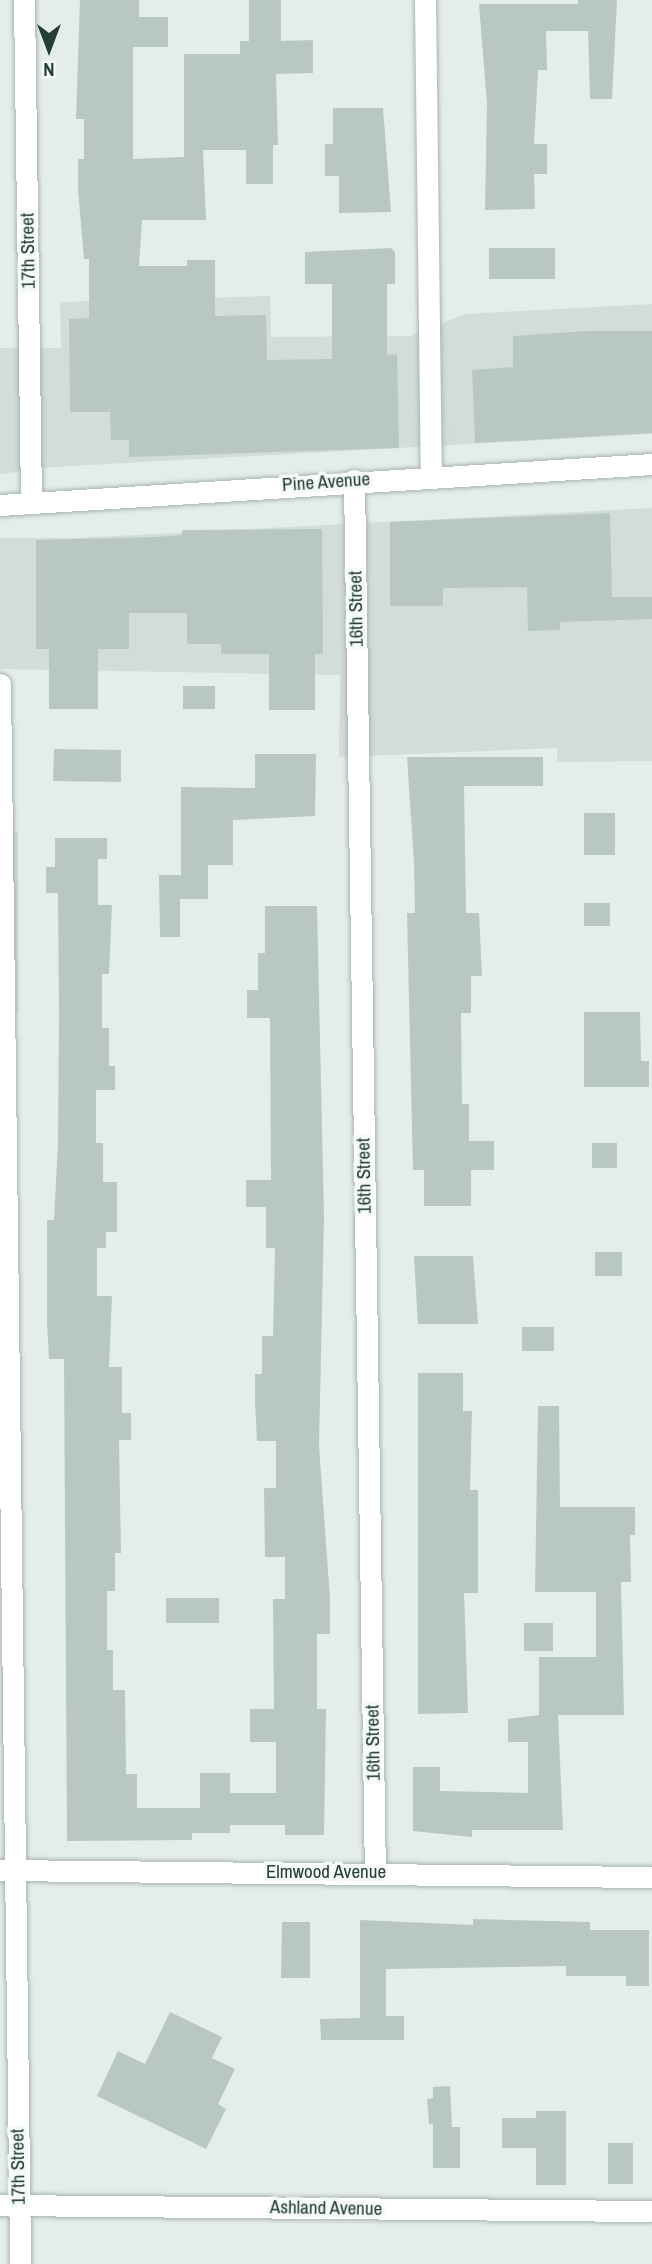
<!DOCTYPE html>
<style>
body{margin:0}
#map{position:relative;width:652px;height:2264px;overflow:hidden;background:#e4edea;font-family:"Archivo Narrow",sans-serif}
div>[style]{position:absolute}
.built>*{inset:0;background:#d2dcd9}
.building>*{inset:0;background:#b9c7c3}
.roads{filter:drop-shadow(0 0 2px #a7b5b1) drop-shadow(0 0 2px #a7b5b1)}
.street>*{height:21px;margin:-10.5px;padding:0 10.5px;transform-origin:10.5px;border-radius:10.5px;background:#fff}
.secondary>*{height:21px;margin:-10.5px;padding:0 10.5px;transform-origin:10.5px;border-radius:10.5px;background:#fff}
span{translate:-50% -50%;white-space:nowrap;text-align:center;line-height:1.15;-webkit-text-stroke:7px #f4f9f7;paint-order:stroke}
.street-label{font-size:19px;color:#243d39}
.north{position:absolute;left:14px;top:14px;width:70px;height:70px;-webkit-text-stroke:5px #f4f9f7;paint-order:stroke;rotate:180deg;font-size:19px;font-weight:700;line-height:28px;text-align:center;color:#243d39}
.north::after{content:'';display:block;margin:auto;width:24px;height:32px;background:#243d39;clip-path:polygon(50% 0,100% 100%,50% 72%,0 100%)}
</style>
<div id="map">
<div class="built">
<i style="clip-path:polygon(270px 296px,271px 337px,411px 336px,465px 314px,652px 304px,652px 434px,54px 467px,0 474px,0 348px,61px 348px,60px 302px)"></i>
<i style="clip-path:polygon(652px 508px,652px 761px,557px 762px,557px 748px,339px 757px,340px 675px,0 669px,0 538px,76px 538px)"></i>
<i style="clip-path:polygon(0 832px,18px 832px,18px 1013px,0 1013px)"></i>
</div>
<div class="building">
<i style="clip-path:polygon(80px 0,139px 0,139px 17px,168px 17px,168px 47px,133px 47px,133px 159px,184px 157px,184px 54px,240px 54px,240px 41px,249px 41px,249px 0,281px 0,281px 41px,313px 40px,313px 73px,276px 74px,278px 145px,273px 145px,273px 184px,246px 184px,246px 150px,203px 150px,206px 220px,142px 220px,139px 266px,187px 266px,187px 260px,215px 260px,215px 316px,266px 315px,267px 360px,332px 359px,332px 284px,305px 284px,305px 252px,391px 248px,395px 252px,395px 284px,387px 284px,387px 355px,397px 354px,399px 448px,129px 457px,129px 440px,111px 440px,110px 412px,70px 412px,69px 319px,89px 318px,89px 259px,84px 259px,78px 190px,78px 159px,84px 159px,84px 119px,76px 119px)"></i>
<i style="clip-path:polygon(578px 0,617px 0,612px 99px,590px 99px,588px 31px,546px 31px,547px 70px,538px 70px,534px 144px,547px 144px,547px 174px,534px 174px,535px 209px,485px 210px,487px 104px,479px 4px,578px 4px)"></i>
<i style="clip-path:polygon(333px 108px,383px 108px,391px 212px,339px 213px,339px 176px,325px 176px,325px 144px,333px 144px)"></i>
<i style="clip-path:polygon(489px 248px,555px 248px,555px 279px,489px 279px)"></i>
<i style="clip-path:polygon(586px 331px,652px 331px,652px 433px,475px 443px,472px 370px,513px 367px,513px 336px)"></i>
<i style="clip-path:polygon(610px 513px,612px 597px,652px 597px,652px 619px,560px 622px,560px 630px,528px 631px,527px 587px,443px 588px,443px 606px,390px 606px,390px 522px)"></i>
<i style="clip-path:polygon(322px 529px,323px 654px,315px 654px,315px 710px,269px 710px,269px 654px,221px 654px,221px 644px,187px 644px,187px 613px,129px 613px,129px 649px,98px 649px,98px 709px,49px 709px,49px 649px,36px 649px,36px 540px,156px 537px,182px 535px,182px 530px)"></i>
<i style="clip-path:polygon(183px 686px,215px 686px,215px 709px,183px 709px)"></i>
<i style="clip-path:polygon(54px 749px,121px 750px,121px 782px,53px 781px)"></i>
<i style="clip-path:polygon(255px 754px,316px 754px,315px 816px,233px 820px,233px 865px,208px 865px,208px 899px,180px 899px,180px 937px,160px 937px,159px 875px,181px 875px,181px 787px,255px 788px)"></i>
<i style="clip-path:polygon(407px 757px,543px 757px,543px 786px,464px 786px,466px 913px,479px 913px,482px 976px,471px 976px,471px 1013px,461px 1013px,462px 1104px,469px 1104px,469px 1141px,494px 1141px,494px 1170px,471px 1170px,471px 1206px,424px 1206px,424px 1170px,413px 1170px,407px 913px,415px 913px,414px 862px)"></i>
<i style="clip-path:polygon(584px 813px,615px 813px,615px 855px,584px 855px)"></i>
<i style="clip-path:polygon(55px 838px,107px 838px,107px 859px,98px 859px,98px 905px,112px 905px,109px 974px,102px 974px,102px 1028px,109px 1028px,109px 1066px,115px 1066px,115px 1090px,96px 1090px,96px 1143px,103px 1143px,103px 1182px,117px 1182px,117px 1232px,106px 1232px,106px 1248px,97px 1248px,97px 1296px,112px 1296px,109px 1367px,122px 1367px,122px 1413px,131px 1413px,131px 1440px,119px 1440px,121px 1553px,115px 1553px,115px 1591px,107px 1591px,107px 1650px,113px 1650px,113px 1690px,125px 1690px,126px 1774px,137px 1774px,137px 1808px,200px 1808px,200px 1773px,230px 1773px,230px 1793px,276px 1793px,276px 1742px,250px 1742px,250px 1709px,274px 1709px,273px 1599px,285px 1599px,285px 1557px,265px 1557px,264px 1488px,276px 1488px,276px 1441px,257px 1441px,255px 1402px,255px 1374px,262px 1374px,262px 1336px,273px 1336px,275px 1248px,266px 1248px,266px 1207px,246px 1207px,246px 1180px,271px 1180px,270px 1018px,247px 1018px,247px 990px,258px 990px,258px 953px,265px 953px,265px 906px,317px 906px,324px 1217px,319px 1446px,330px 1599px,330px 1634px,317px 1634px,317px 1709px,326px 1709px,324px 1835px,285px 1835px,285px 1825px,230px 1825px,230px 1833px,192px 1833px,192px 1840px,67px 1841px,64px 1359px,49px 1359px,47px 1323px,47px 1220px,54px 1220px,58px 1143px,59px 1015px,58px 893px,46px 893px,46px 867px,55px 867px)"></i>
<i style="clip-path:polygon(584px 903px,610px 903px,610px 926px,584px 926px)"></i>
<i style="clip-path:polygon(584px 1012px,640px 1012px,641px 1061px,649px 1061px,649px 1087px,584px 1087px)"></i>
<i style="clip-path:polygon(592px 1143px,617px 1143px,617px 1168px,592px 1168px)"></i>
<i style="clip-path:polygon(595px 1252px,622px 1252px,622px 1276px,595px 1276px)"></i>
<i style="clip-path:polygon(414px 1256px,473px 1256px,478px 1324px,418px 1324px)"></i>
<i style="clip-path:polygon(522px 1327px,554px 1327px,554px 1351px,522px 1351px)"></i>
<i style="clip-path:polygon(418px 1373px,463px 1373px,463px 1411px,472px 1411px,470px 1490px,478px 1490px,478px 1593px,464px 1593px,468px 1713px,418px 1714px)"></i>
<i style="clip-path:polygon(538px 1406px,559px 1406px,560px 1507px,635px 1507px,635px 1535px,630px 1535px,631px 1582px,621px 1582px,624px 1715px,558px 1715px,563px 1830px,472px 1830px,472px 1837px,413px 1831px,413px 1767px,440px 1767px,440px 1791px,528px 1793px,528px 1742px,508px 1742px,508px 1719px,539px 1715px,539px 1657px,596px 1657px,596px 1592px,535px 1592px)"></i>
<i style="clip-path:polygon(166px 1598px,219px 1598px,219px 1623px,166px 1623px)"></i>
<i style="clip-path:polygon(524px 1623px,553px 1623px,553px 1651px,524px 1651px)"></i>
<i style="clip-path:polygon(473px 1919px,590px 1922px,590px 1930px,649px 1930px,649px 1986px,626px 1986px,626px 1976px,566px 1976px,566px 1966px,386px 1969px,386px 2016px,404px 2016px,404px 2040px,321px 2040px,320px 2019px,360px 2018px,360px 1920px,473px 1925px)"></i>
<i style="clip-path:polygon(282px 1922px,310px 1922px,310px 1978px,281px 1978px)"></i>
<i style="clip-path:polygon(170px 2012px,222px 2037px,212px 2058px,235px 2069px,218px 2104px,226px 2109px,206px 2149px,97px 2096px,118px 2051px,145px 2064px)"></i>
<i style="clip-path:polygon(450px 2086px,452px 2127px,460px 2127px,460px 2168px,433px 2168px,433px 2124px,429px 2124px,427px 2099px,433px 2098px,433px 2087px)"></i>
<i style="clip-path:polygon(536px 2111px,566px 2111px,566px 2185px,536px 2185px,536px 2148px,502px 2148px,502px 2118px,536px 2118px)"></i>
<i style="clip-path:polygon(608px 2143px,633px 2143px,633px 2184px,608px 2184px)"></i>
</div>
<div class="roads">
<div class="street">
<i style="left:24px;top:0;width:502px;rotate:89.2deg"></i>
<i style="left:425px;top:0;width:474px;rotate:89.3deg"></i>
<i style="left:354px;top:480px;width:1392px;rotate:89.14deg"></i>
<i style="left:0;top:684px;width:1580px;rotate:89.27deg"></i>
<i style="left:0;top:1870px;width:652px;rotate:0.62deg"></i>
<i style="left:0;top:2205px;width:652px;rotate:0.53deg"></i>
</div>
<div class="secondary">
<i style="left:0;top:505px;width:653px;rotate:-3.6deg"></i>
</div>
</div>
<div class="street-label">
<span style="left:28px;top:251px;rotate:-91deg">17th Street</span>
<span style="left:326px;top:482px;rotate:-4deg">Pine Avenue</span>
<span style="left:356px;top:609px;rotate:-91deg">16th Street</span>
<span style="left:364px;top:1176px;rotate:-91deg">16th Street</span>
<span style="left:373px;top:1743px;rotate:-91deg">16th Street</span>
<span style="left:326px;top:1872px">Elmwood Avenue</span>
<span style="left:18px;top:2167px;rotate:-91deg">17th Street</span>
<span style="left:326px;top:2208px;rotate:1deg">Ashland Avenue</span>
</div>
<div class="north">N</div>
</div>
